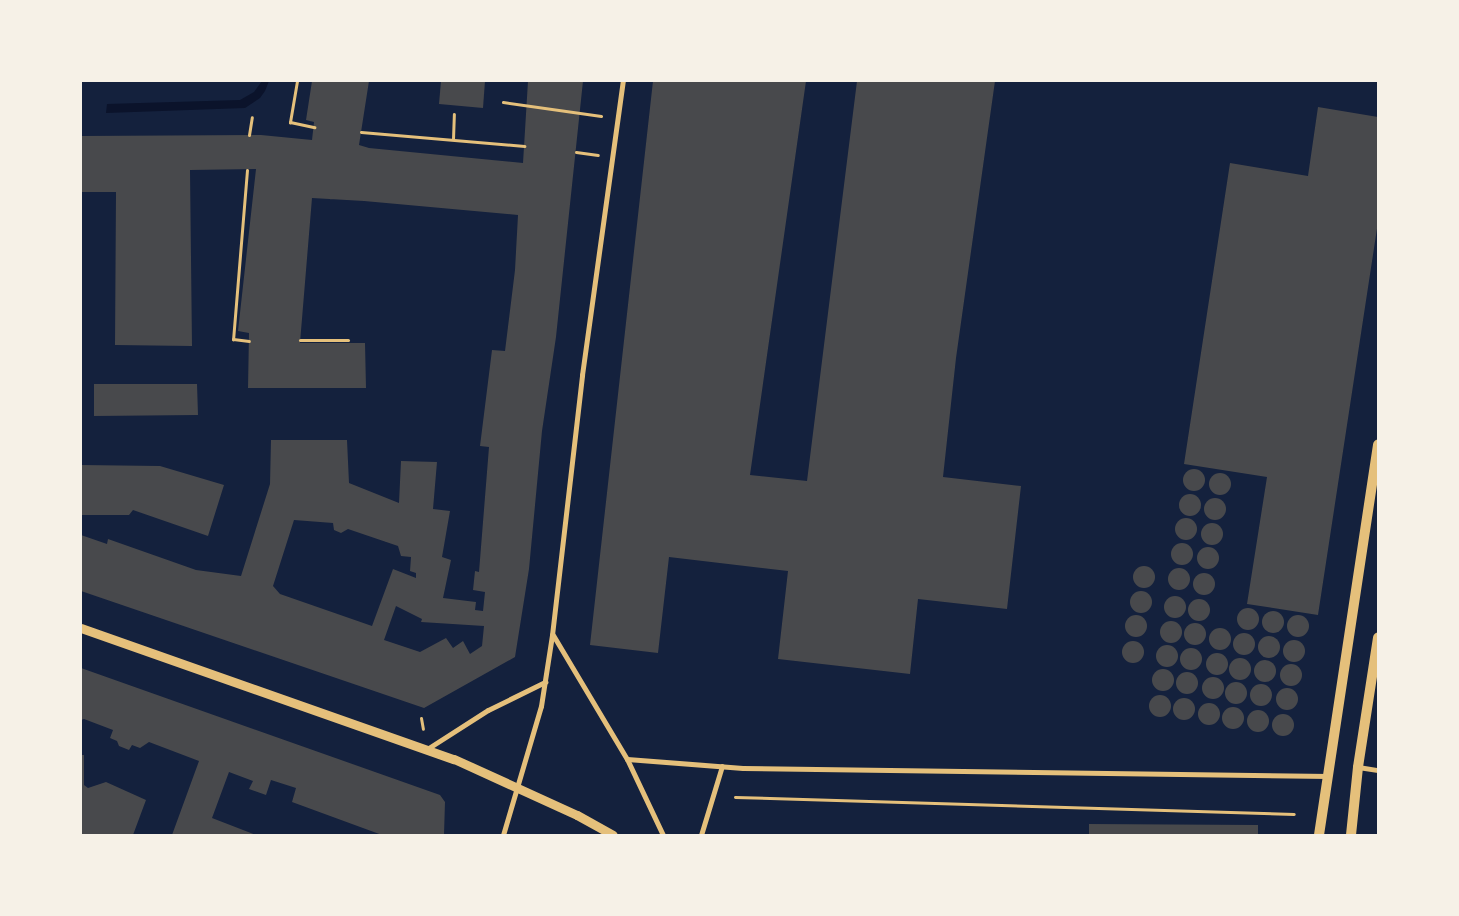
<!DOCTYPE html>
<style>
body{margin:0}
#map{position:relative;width:1459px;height:916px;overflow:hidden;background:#14213d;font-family:"Fira Sans Condensed",sans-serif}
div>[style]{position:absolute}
.water>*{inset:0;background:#0b132b}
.building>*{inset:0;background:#48494c}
.round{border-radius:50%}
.path>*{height:3px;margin:-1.5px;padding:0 1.5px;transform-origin:1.5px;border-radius:1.5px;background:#e5c07b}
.minor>*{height:5px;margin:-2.5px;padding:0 2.5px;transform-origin:2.5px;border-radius:2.5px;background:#e5c07b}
.tertiary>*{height:9px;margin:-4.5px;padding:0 4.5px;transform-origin:4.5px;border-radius:4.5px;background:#e5c07b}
.secondary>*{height:10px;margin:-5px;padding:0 5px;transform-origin:5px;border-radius:5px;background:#e5c07b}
span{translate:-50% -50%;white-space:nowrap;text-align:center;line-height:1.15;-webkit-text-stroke:4px #f6f1e7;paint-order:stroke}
.frame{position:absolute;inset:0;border:82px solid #f6f1e7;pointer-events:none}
</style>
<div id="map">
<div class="water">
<i style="clip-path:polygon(262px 81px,269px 81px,265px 91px,260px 98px,245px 108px,106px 113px,107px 104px,240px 100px,254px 92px)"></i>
</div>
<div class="building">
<i style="clip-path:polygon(evenodd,312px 81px,369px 81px,359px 145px,369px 148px,523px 163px,528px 81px,583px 81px,556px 337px,542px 431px,529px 569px,515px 657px,424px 708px,81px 591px,81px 535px,107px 544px,108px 539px,196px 570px,241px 576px,270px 484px,271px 440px,347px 440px,349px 483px,399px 503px,401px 461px,437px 462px,433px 509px,450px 511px,442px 557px,451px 560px,443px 598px,476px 602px,475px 610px,483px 611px,485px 592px,473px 590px,475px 571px,479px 572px,489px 447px,480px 446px,492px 350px,505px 351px,515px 270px,518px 215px,364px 201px,312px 198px,300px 343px,365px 343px,366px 388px,248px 388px,249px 333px,238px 331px,256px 169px,190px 170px,192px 346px,115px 345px,116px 192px,81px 192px,81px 136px,261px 135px,312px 140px,314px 122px,306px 120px,312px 81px,294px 520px,333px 523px,334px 530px,341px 533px,348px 529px,398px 546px,401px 556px,411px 557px,410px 571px,416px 573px,416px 578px,393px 569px,372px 626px,280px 594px,273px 586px,294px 520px,312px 81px,396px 606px,422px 619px,421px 622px,484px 626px,482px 646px,470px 654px,463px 641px,453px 648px,446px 638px,420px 652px,384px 640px,396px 606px)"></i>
<i style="clip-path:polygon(441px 81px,485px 81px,483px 108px,439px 104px)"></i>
<i style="clip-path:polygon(653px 81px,806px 81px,750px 475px,807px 481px,857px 81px,995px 81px,956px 358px,943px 477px,1021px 486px,1007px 609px,918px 599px,910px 674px,778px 659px,788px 571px,669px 557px,658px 653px,590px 645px)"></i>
<i style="clip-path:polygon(1318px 107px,1378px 117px,1378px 222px,1318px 615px,1247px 604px,1267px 477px,1184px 464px,1230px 163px,1308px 176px)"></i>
<i style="clip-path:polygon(94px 384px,197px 384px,198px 415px,94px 416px)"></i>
<i style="clip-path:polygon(81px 465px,160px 466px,224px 485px,208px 536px,133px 510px,129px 515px,81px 515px)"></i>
<i class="round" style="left:1183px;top:469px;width:22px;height:22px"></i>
<i class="round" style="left:1209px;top:473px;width:22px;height:22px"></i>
<i class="round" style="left:1179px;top:494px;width:22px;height:22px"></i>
<i class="round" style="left:1204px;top:498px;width:22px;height:22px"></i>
<i class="round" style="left:1175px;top:518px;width:22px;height:22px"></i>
<i class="round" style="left:1201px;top:523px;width:22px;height:22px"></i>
<i class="round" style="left:1171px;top:543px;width:22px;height:22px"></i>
<i class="round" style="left:1197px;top:547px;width:22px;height:22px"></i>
<i class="round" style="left:1133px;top:566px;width:22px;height:22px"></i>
<i class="round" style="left:1168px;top:568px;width:22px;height:22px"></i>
<i class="round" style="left:1193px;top:573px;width:22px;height:22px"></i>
<i class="round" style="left:1130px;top:591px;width:22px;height:22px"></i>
<i class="round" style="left:1164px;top:596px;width:22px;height:22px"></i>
<i class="round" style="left:1188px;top:599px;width:22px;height:22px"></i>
<i class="round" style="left:1237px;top:608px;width:22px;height:22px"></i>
<i class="round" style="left:1262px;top:611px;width:22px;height:22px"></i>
<i class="round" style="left:1287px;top:615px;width:22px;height:22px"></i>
<i class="round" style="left:1125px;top:615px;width:22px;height:22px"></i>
<i class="round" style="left:1160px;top:621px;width:22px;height:22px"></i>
<i class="round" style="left:1184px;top:623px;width:22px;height:22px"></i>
<i class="round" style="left:1209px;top:628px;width:22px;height:22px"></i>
<i class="round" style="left:1233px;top:633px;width:22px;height:22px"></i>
<i class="round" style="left:1258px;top:636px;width:22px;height:22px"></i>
<i class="round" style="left:1283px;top:640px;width:22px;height:22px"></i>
<i class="round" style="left:1122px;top:641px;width:22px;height:22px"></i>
<i class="round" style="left:1156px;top:645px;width:22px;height:22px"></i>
<i class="round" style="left:1180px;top:648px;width:22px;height:22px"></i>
<i class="round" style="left:1206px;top:653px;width:22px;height:22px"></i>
<i class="round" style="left:1229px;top:658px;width:22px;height:22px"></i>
<i class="round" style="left:1254px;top:660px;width:22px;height:22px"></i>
<i class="round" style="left:1280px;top:664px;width:22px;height:22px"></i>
<i style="clip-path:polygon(81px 668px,440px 795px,445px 802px,444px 835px,382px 835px,292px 802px,296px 788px,271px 780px,266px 795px,249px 789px,253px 781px,229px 772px,212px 818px,256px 835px,172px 835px,199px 761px,149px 742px,140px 748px,132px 745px,129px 750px,119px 746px,117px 741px,110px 738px,113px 730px,84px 719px,81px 720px)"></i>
<i class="round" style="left:1152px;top:669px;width:22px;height:22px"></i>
<i class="round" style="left:1176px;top:672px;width:22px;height:22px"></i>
<i class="round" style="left:1202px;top:677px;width:22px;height:22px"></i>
<i class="round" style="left:1225px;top:682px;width:22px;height:22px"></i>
<i class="round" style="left:1250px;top:684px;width:22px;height:22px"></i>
<i class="round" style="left:1276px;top:688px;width:22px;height:22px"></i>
<i class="round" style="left:1149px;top:695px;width:22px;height:22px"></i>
<i class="round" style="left:1173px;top:698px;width:22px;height:22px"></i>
<i class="round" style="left:1198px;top:703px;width:22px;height:22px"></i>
<i class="round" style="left:1222px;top:707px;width:22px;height:22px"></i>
<i class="round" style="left:1247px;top:710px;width:22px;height:22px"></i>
<i class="round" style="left:1272px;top:714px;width:22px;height:22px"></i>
<i style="clip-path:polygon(81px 755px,84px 755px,84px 785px,88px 788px,106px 782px,146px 800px,133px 835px,81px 835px)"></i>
<i style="clip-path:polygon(1089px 824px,1258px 825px,1258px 835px,1089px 835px)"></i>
</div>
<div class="path">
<i style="left:297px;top:81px;width:42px;rotate:99.7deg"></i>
<i style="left:290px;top:122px;width:25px;rotate:12deg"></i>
<i style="left:503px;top:102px;width:99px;rotate:8.1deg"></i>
<i style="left:361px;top:132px;width:164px;rotate:4.9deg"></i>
<i style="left:249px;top:135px;width:18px;rotate:-81deg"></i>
<i style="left:453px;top:139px;width:25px;rotate:-88deg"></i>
<i style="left:576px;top:152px;width:22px;rotate:8deg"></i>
<i style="left:247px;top:170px;width:170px;rotate:94.7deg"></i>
<i style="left:233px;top:339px;width:16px;rotate:7deg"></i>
<i style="left:300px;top:340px;width:48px"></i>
<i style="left:421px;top:718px;width:11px;rotate:80deg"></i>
<i style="left:735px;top:797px;width:559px;rotate:1.74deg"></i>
</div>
<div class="minor">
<i style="left:553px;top:635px;width:144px;rotate:59.2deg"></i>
<i style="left:627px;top:759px;width:84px;rotate:64.7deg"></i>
<i style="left:427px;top:749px;width:72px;rotate:-32.6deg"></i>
<i style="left:488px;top:710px;width:64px;rotate:-26.2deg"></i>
<i style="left:627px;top:759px;width:116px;rotate:4.4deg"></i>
<i style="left:743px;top:768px;width:586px;rotate:0.78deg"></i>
<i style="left:1358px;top:767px;width:20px;rotate:9deg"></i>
<i style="left:503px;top:835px;width:134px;rotate:-73.6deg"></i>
<i style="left:541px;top:706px;width:72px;rotate:-81.2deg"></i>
<i style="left:552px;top:635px;width:262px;rotate:-83.4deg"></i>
<i style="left:582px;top:375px;width:297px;rotate:-82.1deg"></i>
<i style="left:701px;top:835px;width:72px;rotate:-73.1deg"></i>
</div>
<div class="tertiary">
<i style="left:81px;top:628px;width:395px;rotate:19.4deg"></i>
<i style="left:454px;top:759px;width:135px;rotate:24.5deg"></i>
<i style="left:577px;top:815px;width:41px;rotate:29.1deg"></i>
</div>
<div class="secondary">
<i style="left:1319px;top:835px;width:395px;rotate:-81.4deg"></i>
<i style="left:1351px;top:835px;width:68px;rotate:-84.1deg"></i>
<i style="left:1358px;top:767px;width:131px;rotate:-81.2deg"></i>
</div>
<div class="frame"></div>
</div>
